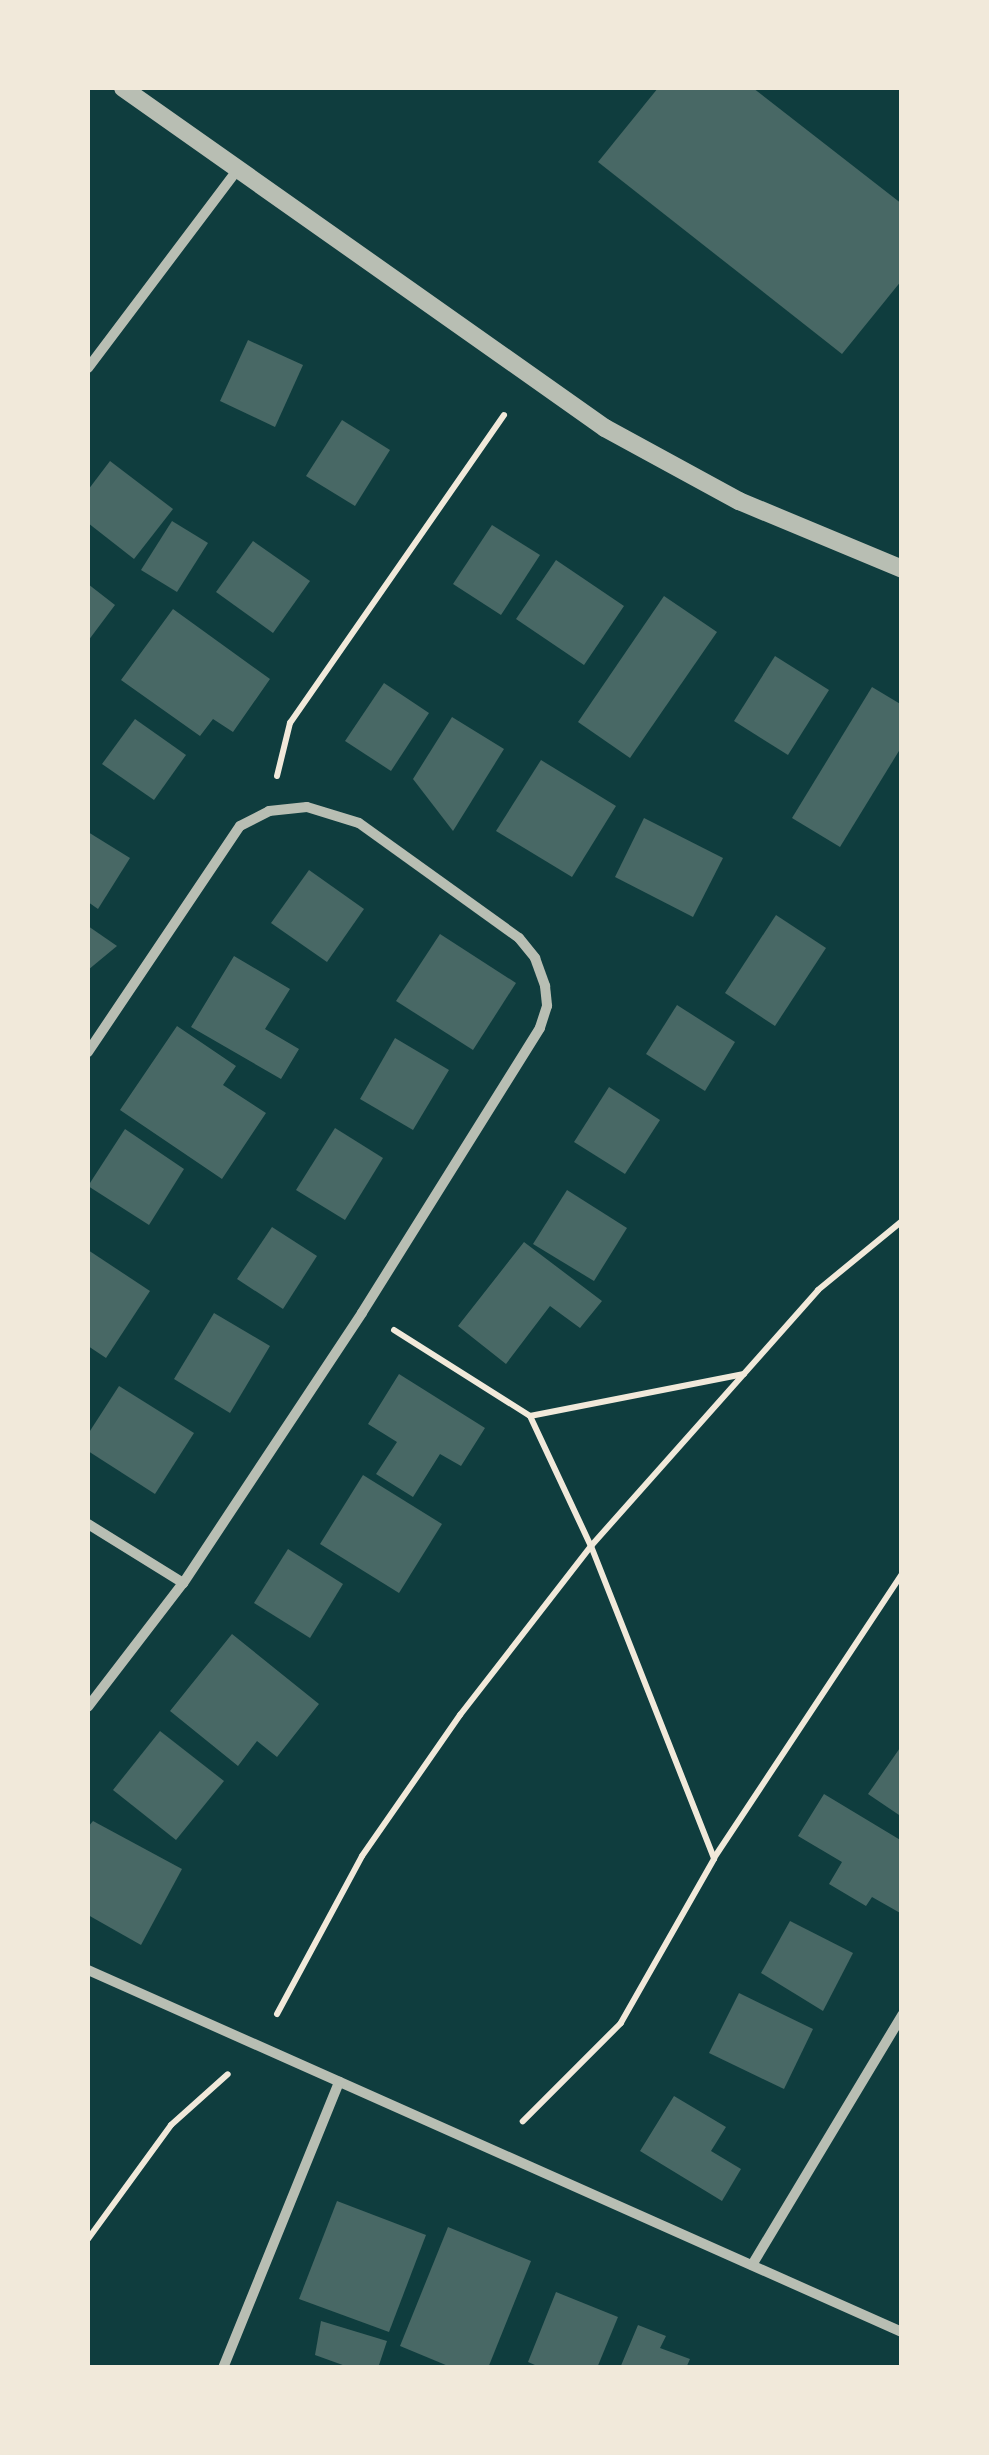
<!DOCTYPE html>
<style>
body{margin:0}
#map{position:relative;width:989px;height:2455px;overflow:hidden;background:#0f3d3e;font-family:"Fira Sans Condensed",sans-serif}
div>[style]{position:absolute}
.building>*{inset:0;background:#486865}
.path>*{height:6px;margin:-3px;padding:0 3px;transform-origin:3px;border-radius:3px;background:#f1e9da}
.minor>*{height:10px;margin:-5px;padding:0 5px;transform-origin:5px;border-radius:5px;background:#b8beb3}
.tertiary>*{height:18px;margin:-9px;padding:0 9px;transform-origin:9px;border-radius:9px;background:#b8beb3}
span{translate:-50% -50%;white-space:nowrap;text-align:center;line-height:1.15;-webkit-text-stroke:8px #f1e9da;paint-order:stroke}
.frame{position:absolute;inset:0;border:90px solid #f1e9da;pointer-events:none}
</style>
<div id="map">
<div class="building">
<i style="clip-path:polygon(658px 88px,753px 88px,902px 204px,902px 280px,842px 354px,598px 162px)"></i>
<i style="clip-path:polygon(248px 340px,303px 365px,275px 427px,220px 401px)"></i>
<i style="clip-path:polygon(342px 420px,390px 450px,355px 506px,306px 476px)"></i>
<i style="clip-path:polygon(110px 461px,173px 509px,134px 559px,88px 523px,88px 490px)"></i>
<i style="clip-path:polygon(172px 521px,208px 543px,177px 592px,141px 570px)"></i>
<i style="clip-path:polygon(492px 525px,540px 555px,501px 615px,453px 584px)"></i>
<i style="clip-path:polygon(253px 541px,310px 581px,273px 633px,216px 592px)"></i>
<i style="clip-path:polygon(556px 560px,624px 606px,584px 665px,516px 619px)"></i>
<i style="clip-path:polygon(88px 584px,115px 605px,88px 641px)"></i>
<i style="clip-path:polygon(664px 596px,717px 632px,630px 758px,578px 722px)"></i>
<i style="clip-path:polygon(173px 609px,270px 679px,233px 732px,213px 719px,200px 736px,121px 680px)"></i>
<i style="clip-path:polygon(775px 656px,829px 690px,788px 755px,734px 721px)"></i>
<i style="clip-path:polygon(384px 683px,429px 713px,391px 771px,345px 741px)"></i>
<i style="clip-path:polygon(872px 687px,902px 705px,902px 746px,840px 847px,792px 818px)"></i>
<i style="clip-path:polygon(452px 717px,504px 749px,453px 831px,413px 779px)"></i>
<i style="clip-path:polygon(135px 719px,186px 755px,154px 800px,102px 764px)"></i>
<i style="clip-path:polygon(541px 760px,616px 806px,572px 877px,496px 831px)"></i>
<i style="clip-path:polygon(644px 818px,723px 858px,693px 917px,615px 877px)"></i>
<i style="clip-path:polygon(88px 832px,130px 858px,98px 909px,88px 902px)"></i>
<i style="clip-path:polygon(309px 870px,364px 909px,327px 962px,271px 923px)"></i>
<i style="clip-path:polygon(776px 915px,826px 948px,775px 1026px,725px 993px)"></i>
<i style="clip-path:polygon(88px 926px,117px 946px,88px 970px)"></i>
<i style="clip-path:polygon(440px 934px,516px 983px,473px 1050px,396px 1001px)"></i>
<i style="clip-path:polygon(234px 956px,290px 989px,265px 1029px,299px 1049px,281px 1079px,191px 1027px)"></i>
<i style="clip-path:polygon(677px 1005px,735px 1042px,705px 1091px,646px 1054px)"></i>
<i style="clip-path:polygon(177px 1026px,236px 1066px,223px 1085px,266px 1113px,222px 1179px,120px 1110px)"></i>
<i style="clip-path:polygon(395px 1038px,449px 1070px,413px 1130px,360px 1099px)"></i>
<i style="clip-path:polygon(609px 1087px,660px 1120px,625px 1174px,574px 1142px)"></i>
<i style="clip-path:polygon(335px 1128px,383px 1158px,345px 1220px,296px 1190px)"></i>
<i style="clip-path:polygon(125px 1129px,184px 1169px,149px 1225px,88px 1186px)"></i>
<i style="clip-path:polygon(567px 1190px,627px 1228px,594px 1281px,533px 1244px)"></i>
<i style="clip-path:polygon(272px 1227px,317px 1256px,283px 1309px,237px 1279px)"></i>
<i style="clip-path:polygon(524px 1242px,602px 1301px,580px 1328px,550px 1306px,506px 1364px,458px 1326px)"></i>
<i style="clip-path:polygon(88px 1250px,150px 1291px,106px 1358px,88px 1346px)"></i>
<i style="clip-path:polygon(214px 1313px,270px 1346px,230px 1413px,174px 1379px)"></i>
<i style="clip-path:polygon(399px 1374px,485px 1428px,461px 1466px,440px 1454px,413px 1497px,376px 1474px,397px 1442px,368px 1424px)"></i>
<i style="clip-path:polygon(119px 1386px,194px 1433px,155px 1494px,88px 1451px,88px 1434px)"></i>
<i style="clip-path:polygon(363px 1475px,442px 1524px,399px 1593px,320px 1544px)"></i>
<i style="clip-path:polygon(288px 1549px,343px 1584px,310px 1638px,254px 1603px)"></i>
<i style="clip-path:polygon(232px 1634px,319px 1704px,277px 1757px,257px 1741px,238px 1766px,170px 1711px)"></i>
<i style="clip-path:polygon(160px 1731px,224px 1781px,176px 1840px,113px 1790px)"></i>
<i style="clip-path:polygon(902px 1745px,902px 1817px,868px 1794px)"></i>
<i style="clip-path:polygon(824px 1794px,902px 1841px,902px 1914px,872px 1897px,866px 1906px,829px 1884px,842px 1862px,798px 1836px)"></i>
<i style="clip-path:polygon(93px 1821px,182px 1869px,141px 1945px,88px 1915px,88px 1827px)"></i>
<i style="clip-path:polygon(790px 1921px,853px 1953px,823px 2011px,761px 1973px)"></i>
<i style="clip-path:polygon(739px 1993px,813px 2029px,784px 2089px,709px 2053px)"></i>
<i style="clip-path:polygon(674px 2096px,726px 2127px,711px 2151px,741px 2169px,722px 2201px,640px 2151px)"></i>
<i style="clip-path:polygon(337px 2201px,426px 2235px,389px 2332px,299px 2299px)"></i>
<i style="clip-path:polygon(448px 2227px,531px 2261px,488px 2368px,453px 2368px,400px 2346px)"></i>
<i style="clip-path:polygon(556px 2292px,618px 2317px,597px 2368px,542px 2368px,528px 2362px)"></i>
<i style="clip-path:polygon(321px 2321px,387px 2341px,378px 2368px,351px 2368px,315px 2355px)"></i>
<i style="clip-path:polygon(638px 2325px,666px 2336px,660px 2348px,690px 2359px,686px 2368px,620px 2368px)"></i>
</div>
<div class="path">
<i style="left:277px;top:776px;width:55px;rotate:-76.2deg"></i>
<i style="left:290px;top:723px;width:375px;rotate:-55.2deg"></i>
<i style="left:394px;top:1330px;width:161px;rotate:32.3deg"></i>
<i style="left:530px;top:1416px;width:144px;rotate:64.9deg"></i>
<i style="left:591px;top:1546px;width:336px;rotate:68.5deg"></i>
<i style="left:714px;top:1859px;width:189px;rotate:119.6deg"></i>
<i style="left:621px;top:2023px;width:139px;rotate:135deg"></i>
<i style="left:530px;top:1416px;width:218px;rotate:-11.1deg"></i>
<i style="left:714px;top:1858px;width:341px;rotate:-56.5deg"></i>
<i style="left:277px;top:2014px;width:179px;rotate:-61.7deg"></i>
<i style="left:362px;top:1856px;width:172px;rotate:-55.2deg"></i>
<i style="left:460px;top:1715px;width:214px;rotate:-52.2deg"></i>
<i style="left:591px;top:1546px;width:342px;rotate:-48.4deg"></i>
<i style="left:818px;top:1290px;width:109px;rotate:-39.4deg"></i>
<i style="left:88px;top:2239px;width:141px;rotate:-53.9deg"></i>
<i style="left:171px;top:2125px;width:76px;rotate:-41.8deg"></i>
</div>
<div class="minor">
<i style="left:88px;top:368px;width:248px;rotate:-53deg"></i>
<i style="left:88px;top:1052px;width:272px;rotate:-56.1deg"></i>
<i style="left:240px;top:826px;width:33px;rotate:-27deg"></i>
<i style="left:269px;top:811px;width:38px;rotate:-6deg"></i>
<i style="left:307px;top:807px;width:54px;rotate:17.1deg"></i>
<i style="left:359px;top:823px;width:197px;rotate:35.7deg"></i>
<i style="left:519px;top:938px;width:26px;rotate:51deg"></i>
<i style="left:535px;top:958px;width:30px;rotate:70deg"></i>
<i style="left:545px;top:986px;width:20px;rotate:84deg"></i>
<i style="left:547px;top:1006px;width:23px;rotate:108deg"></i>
<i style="left:540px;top:1028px;width:336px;rotate:122deg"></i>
<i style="left:362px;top:1313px;width:324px;rotate:123.5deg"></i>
<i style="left:183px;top:1583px;width:156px;rotate:127.5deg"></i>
<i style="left:88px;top:1524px;width:112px;rotate:31.8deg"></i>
<i style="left:88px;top:1970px;width:891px;rotate:23.98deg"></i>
<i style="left:752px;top:2265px;width:292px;rotate:-59deg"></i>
<i style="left:223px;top:2368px;width:309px;rotate:-67.9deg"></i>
</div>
<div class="tertiary">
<i style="left:123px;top:88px;width:590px;rotate:35.2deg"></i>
<i style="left:605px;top:428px;width:153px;rotate:28.6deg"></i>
<i style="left:739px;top:501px;width:177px;rotate:22.6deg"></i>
</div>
<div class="frame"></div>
</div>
